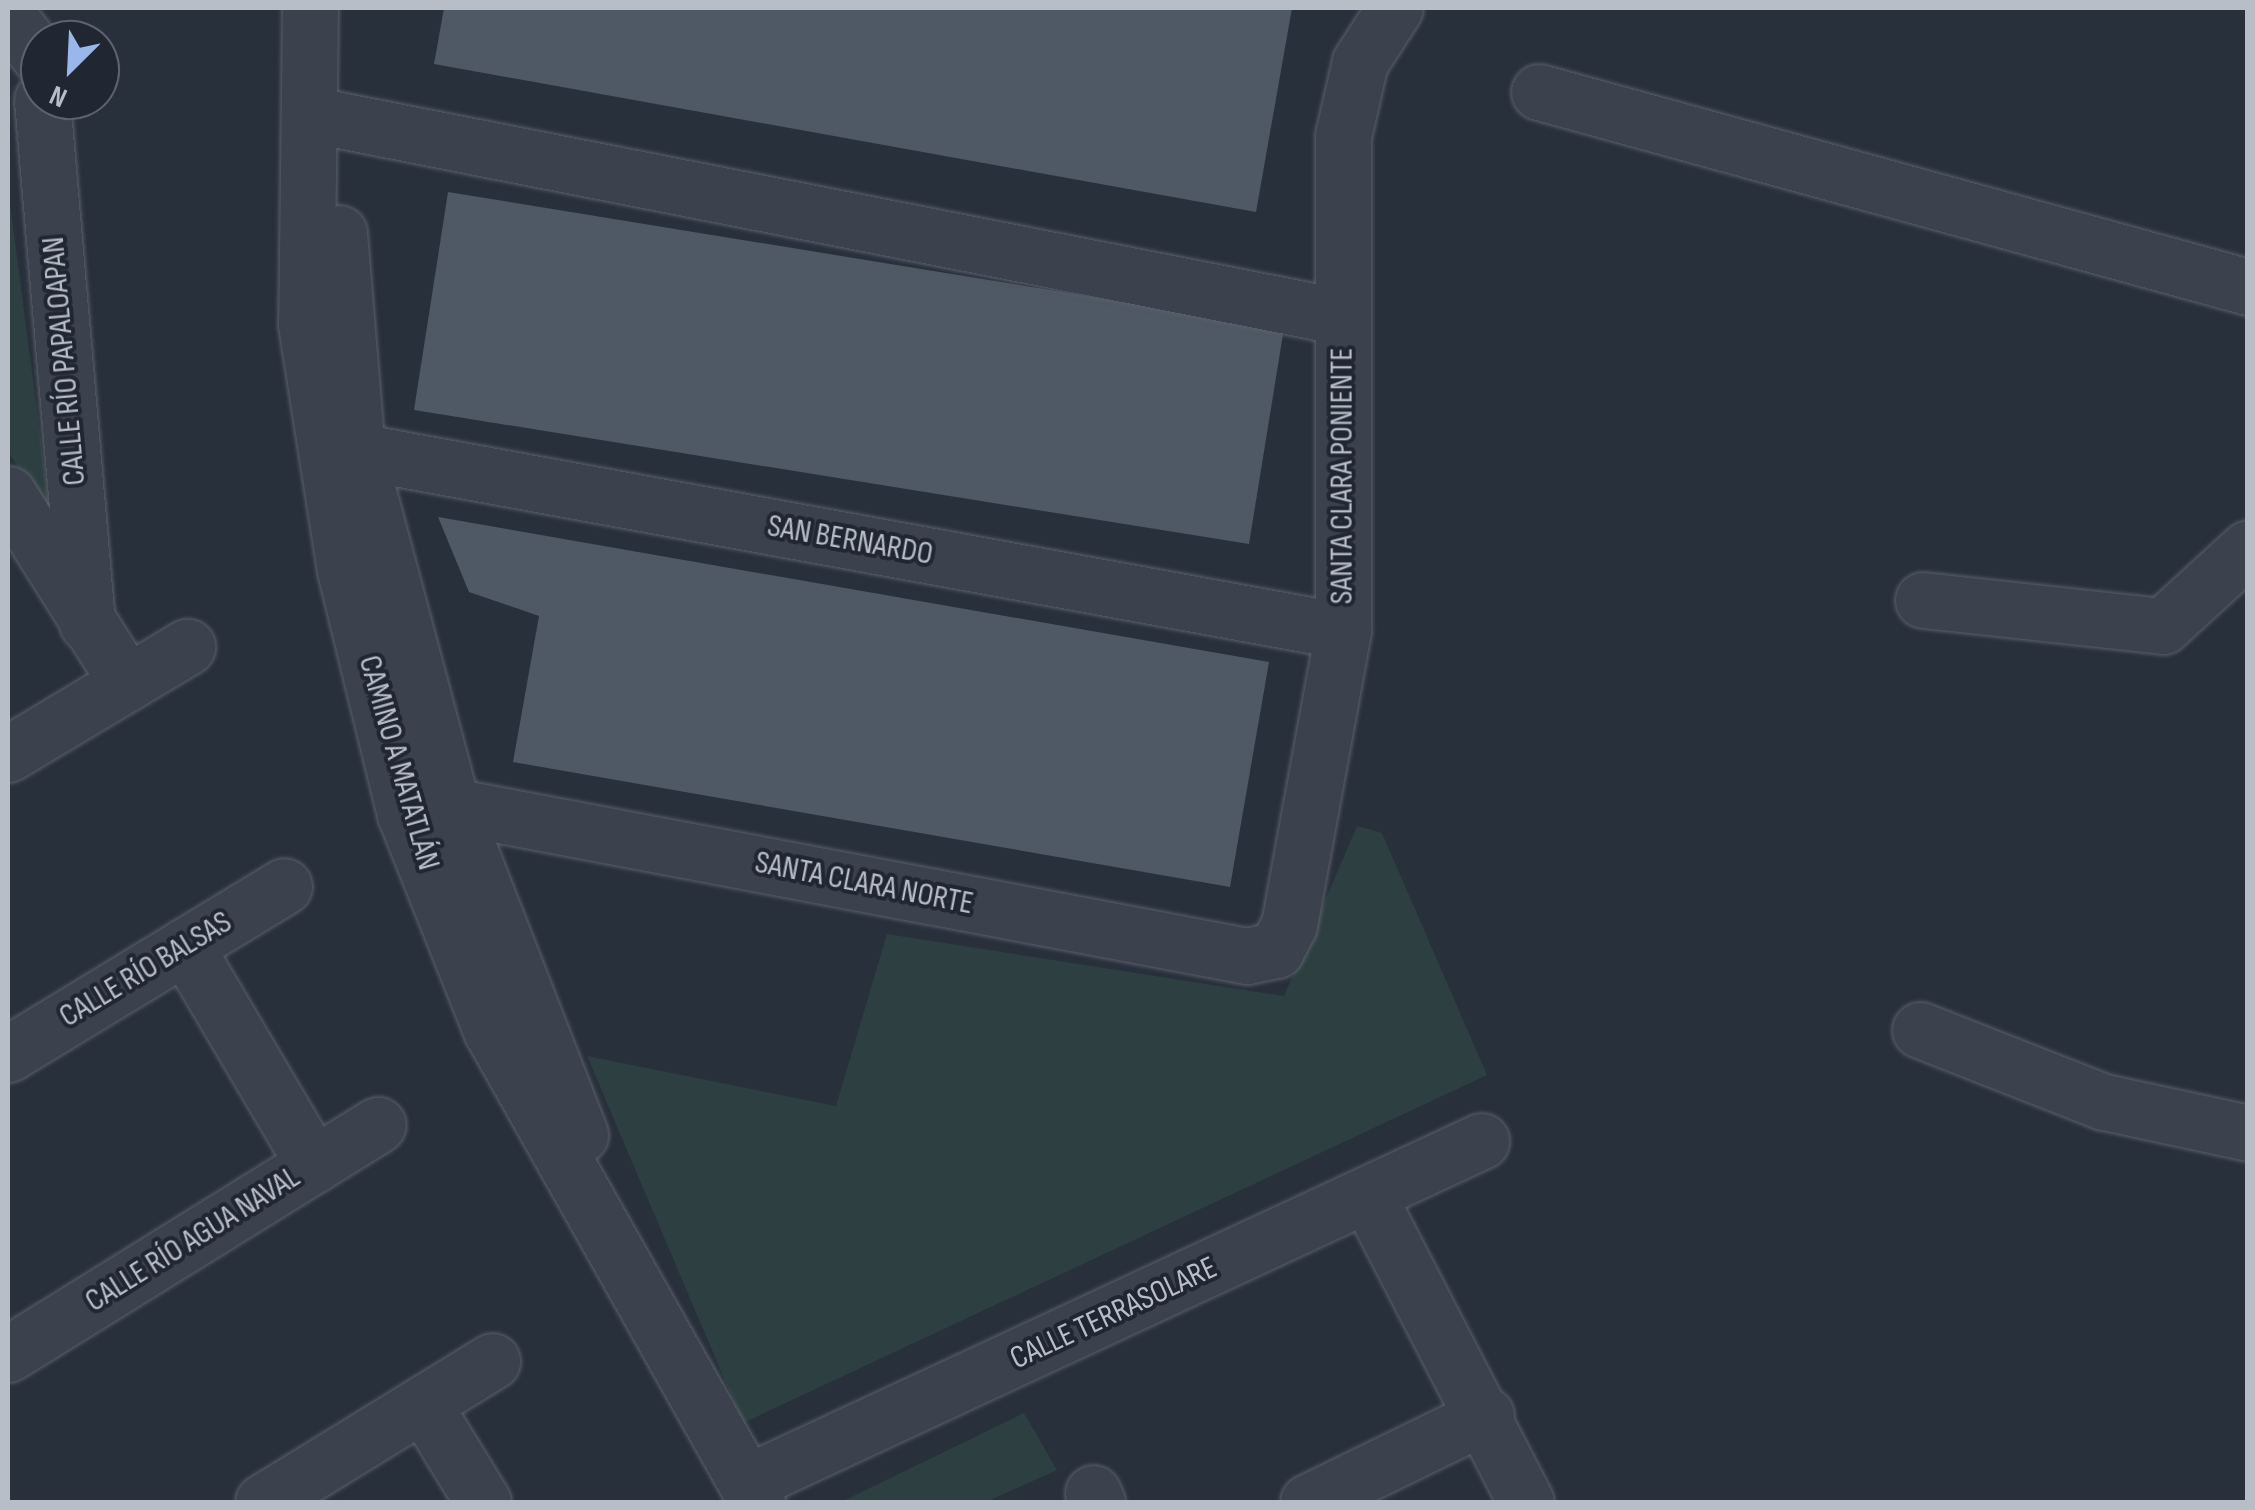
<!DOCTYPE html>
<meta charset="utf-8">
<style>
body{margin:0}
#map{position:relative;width:2255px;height:1510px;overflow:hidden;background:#28303c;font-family:"Sofia Sans Condensed",sans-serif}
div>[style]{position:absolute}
.green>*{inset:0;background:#2d3f40}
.building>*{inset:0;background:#4f5865}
.roads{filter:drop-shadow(0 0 2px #5a606b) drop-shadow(0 0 2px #5a606b)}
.minor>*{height:55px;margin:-27.5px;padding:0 27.5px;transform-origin:27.5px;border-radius:27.5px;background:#3c424d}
span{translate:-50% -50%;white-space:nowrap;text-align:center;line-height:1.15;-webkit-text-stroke:8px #212732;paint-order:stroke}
.street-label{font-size:32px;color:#b8bec8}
.frame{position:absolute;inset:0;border:10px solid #b8bec8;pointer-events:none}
.north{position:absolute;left:20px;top:20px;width:100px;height:100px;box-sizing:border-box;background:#212732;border:2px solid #5d636e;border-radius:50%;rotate:204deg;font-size:28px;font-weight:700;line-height:40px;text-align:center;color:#b8bec8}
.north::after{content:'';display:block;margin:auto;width:35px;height:45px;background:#99b7eb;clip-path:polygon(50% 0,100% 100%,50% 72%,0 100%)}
</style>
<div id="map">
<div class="green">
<i style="clip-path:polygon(8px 188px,52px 526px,8px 451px)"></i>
<i style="clip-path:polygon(1357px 826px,1382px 833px,1487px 1075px,743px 1423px,587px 1056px,836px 1106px,887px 934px,1284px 996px)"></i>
<i style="clip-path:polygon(1024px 1413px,1057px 1470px,986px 1502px,841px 1502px)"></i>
</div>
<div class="building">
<i style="clip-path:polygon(444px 8px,1292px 8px,1256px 212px,434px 64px)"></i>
<i style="clip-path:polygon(448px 192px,1284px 328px,1249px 544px,414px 410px)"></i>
<i style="clip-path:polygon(438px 517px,1269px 662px,1230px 887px,513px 762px,539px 616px,469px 592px)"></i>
</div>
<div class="roads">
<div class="minor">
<i style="left:310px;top:8px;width:316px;rotate:90.7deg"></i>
<i style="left:306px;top:324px;width:249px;rotate:81deg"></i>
<i style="left:345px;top:570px;width:251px;rotate:76.2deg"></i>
<i style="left:405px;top:814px;width:232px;rotate:68.3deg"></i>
<i style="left:491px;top:1030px;width:542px;rotate:60.6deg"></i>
<i style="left:8px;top:16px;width:52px;rotate:52deg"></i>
<i style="left:1539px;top:92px;width:735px;rotate:15.38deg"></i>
<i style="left:42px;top:100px;width:525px;rotate:85.08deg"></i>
<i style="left:329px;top:118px;width:1033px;rotate:11.1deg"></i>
<i style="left:339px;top:233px;width:219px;rotate:85.3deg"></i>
<i style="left:357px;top:451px;width:367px;rotate:75deg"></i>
<i style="left:452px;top:806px;width:353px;rotate:68.7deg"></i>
<i style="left:357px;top:451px;width:1002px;rotate:10.35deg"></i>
<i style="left:8px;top:494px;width:223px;rotate:57.8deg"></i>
<i style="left:1923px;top:600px;width:241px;rotate:6.2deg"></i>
<i style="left:2163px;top:626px;width:115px;rotate:-42.5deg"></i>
<i style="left:8px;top:754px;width:209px;rotate:-30.9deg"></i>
<i style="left:452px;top:806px;width:809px;rotate:10.68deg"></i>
<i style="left:1247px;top:956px;width:30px;rotate:-12deg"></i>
<i style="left:1276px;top:950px;width:28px;rotate:-63deg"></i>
<i style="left:1289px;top:925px;width:299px;rotate:-79.6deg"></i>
<i style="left:1343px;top:631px;width:495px;rotate:-90deg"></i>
<i style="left:1343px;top:136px;width:76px;rotate:-77.1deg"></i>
<i style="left:1360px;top:62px;width:64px;rotate:-57.1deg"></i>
<i style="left:185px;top:946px;width:254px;rotate:59.5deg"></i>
<i style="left:1920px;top:1030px;width:198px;rotate:21.4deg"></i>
<i style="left:2104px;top:1102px;width:147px;rotate:12.1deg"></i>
<i style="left:8px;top:1054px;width:323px;rotate:-31.3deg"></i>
<i style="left:1369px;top:1198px;width:342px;rotate:62.7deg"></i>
<i style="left:8px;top:1354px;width:435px;rotate:-31.8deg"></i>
<i style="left:423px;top:1404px;width:115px;rotate:58.5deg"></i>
<i style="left:746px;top:1483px;width:811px;rotate:-24.95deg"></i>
<i style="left:1093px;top:1493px;width:10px;rotate:66deg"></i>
<i style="left:263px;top:1502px;width:269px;rotate:-31.6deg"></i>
<i style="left:1308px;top:1502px;width:198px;rotate:-26deg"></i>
</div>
</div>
<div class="street-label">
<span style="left:65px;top:361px;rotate:-95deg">CALLE RÍO PAPALOAPAN</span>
<span style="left:1343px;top:476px;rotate:-90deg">SANTA CLARA PONIENTE</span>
<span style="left:850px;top:541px;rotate:10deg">SAN BERNARDO</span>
<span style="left:398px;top:763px;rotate:74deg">CAMINO A MATATLÁN</span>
<span style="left:864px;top:884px;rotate:11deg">SANTA CLARA NORTE</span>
<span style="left:146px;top:970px;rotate:-31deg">CALLE RÍO BALSAS</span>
<span style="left:193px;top:1240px;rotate:-32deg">CALLE RÍO AGUA NAVAL</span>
<span style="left:1114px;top:1314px;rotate:-25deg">CALLE TERRASOLARE</span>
</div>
<div class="frame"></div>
<div class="north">N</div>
</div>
